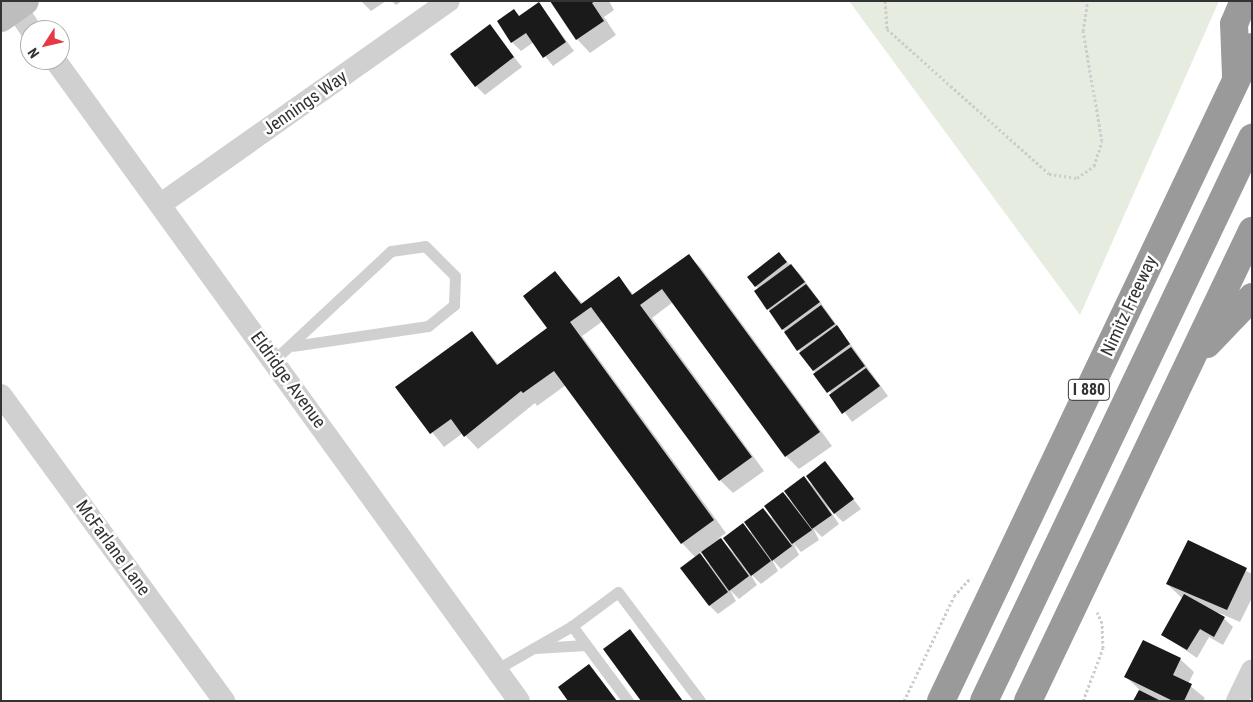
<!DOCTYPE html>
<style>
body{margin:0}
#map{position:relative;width:1253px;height:702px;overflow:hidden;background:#fff;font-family:"Roboto Condensed",sans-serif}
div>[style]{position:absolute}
.green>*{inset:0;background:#e6ecdf}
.shadow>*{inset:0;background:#0003}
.building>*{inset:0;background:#1a1a1a}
.path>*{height:3px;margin-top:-1.5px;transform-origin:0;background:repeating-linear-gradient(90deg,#cdcdcd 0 2.5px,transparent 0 5px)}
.lane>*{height:11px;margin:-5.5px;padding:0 5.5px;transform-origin:5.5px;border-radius:5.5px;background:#d0d0d0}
.street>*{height:22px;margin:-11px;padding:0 11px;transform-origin:11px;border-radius:11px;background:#d0d0d0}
.secondary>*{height:28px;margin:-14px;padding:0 14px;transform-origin:14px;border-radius:14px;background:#bdbdbd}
.highway>*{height:28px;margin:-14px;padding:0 14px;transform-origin:14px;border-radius:14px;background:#9a9a9a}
span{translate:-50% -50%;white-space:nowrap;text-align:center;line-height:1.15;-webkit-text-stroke:5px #fff;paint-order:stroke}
.shield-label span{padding:1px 4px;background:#fff;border:1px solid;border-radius:4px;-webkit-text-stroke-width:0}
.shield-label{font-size:16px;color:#333;font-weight:700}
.street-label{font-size:18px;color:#333}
.frame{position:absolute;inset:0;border:2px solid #333;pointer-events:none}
.north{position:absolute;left:20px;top:20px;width:50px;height:50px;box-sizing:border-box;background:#fff;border:1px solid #adadad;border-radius:50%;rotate:235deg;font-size:14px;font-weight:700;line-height:20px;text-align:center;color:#333}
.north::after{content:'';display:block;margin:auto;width:18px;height:22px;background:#e63946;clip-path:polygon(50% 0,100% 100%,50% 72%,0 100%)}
</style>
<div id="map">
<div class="green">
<i style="clip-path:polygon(849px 1px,1219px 1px,1080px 315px)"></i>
</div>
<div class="shadow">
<i style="clip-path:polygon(361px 1px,386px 1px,371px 11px)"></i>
<i style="clip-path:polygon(392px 1px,402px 1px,396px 5px)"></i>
<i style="clip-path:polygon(551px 1px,609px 1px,614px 10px,604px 17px,616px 35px,590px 53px,577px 39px)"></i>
<i style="clip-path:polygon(539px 4px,574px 51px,553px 66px,534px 42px,521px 51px,512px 42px,520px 17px)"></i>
<i style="clip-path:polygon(489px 26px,522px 67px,485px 95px,476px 86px)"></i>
<i style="clip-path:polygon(evenodd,688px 255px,701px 268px,832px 446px,799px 469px,786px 456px,673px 302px,652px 318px,764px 471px,733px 493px,720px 480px,603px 321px,582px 336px,726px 533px,719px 538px,733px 552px,743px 525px,751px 533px,763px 509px,772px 518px,783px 493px,792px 502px,804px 478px,817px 489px,825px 463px,861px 509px,843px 522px,827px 506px,839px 524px,822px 537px,813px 528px,819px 540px,801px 552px,793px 543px,799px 555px,781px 569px,771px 558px,778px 571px,761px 584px,749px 572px,757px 585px,739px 599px,730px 590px,736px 601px,718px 614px,709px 605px,696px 558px,682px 543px,566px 385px,537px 406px,535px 403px,478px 449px,463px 433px,444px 447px,397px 388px,472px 333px,499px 365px,549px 328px,555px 273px,583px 304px,619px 278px,634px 295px,688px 255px,702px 551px,710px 563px,709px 564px,699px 553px,702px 551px)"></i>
<i style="clip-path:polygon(783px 258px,800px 274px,888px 396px,852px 422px,755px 291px,759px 289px,756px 286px)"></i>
<i style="clip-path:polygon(1189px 541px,1252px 574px,1252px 598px,1240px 622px,1217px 612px,1233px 627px,1223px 645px,1209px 637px,1197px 658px,1163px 635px,1183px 599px,1167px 584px)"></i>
<i style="clip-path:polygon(1143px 641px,1180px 659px,1194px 672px,1188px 684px,1205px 698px,1203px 701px,1135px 701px,1140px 690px,1126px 677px)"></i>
</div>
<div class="building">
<i style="clip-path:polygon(550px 1px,595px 1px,592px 3px,604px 21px,576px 40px)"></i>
<i style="clip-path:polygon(539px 2px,566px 42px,543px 58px,526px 33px,511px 43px,497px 21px,514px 9px,519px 16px)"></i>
<i style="clip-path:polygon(490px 24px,514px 57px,475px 87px,450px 54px)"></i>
<i style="clip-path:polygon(779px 252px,787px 262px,755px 287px,747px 277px)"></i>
<i style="clip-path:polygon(689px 254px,820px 432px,785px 457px,662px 289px,640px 305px,752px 457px,719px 481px,591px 307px,570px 322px,714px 520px,681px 544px,554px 371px,523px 393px,521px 391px,464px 437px,451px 419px,430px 434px,395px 387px,472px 331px,497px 365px,547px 328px,523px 296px,555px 271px,581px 304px,619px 276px,632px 295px)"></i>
<i style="clip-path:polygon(791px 264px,805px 282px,767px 310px,754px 291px)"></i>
<i style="clip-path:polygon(806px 284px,820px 302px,782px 330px,769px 311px)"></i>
<i style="clip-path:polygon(821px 305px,835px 324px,797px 351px,784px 332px)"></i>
<i style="clip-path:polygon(837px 325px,850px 344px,813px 371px,799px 353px)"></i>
<i style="clip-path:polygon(851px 347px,865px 366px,827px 393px,813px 374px)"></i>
<i style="clip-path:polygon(866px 368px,880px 386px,842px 414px,829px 395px)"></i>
<i style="clip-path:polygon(825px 461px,854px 499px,834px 514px,806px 476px)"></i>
<i style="clip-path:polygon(804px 476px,832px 515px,812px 529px,784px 491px)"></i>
<i style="clip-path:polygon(783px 492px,812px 530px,792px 544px,764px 506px)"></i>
<i style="clip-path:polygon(763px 508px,792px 546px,772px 561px,744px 522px)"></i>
<i style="clip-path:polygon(743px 523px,771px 561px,751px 576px,723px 538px)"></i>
<i style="clip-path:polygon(721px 538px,749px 576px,729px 591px,701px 552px)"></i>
<i style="clip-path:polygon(1188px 540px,1247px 568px,1227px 610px,1166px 584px)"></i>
<i style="clip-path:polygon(700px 553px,728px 592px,709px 606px,680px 568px)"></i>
<i style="clip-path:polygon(1184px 594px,1225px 617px,1214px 637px,1200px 629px,1187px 650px,1161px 635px)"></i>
<i style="clip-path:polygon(630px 629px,683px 701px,641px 701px,603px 649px)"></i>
<i style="clip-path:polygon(1143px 640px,1181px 658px,1173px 675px,1192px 684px,1184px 701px,1173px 701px,1124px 677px)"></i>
<i style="clip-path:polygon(589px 664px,617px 701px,568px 701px,558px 687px)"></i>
<i style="clip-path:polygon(1139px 690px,1161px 701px,1133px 701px)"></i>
</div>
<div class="path">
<i style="left:885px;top:1px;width:28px;rotate:86deg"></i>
<i style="left:887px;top:29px;width:217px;rotate:41.8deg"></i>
<i style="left:1049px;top:174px;width:28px;rotate:8deg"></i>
<i style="left:1077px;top:178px;width:21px;rotate:-35deg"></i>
<i style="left:1094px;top:166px;width:26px;rotate:-72deg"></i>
<i style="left:1102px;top:141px;width:112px;rotate:-99.8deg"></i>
<i style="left:1083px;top:31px;width:30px;rotate:-81deg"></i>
<i style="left:904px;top:701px;width:116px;rotate:-64.5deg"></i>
<i style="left:954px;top:596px;width:25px;rotate:-48deg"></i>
<i style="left:1083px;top:701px;width:57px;rotate:-69.3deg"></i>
<i style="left:1103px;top:648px;width:25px;rotate:-92deg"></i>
<i style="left:1102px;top:623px;width:12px;rotate:-114deg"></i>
</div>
<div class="lane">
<i style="left:274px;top:360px;width:160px;rotate:-43deg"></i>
<i style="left:391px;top:251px;width:34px;rotate:-8deg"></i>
<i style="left:425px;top:246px;width:42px;rotate:45deg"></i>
<i style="left:455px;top:276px;width:29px;rotate:92deg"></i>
<i style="left:454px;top:305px;width:33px;rotate:141deg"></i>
<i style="left:428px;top:326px;width:136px;rotate:171.6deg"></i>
<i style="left:535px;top:648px;width:51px;rotate:-3.4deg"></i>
<i style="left:497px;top:669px;width:86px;rotate:-29.8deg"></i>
<i style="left:628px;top:701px;width:94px;rotate:-126.7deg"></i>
<i style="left:572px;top:626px;width:57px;rotate:-36.5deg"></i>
<i style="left:618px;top:592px;width:136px;rotate:53deg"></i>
</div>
<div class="street">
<i style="left:16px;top:8px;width:27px;rotate:56deg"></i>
<i style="left:55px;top:60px;width:791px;rotate:54.1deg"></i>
<i style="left:161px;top:204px;width:352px;rotate:-35.2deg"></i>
<i style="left:1px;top:395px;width:379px;rotate:53.9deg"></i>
<i style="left:1237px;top:701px;width:34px;rotate:-64deg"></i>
</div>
<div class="secondary">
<i style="left:1px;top:18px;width:29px;rotate:-35deg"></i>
</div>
<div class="highway">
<i style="left:1236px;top:75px;width:51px;rotate:-92.2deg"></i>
<i style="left:1234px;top:24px;width:25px;rotate:-67deg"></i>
<i style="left:1207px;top:344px;width:65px;rotate:-46.2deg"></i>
<i style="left:941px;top:701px;width:724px;rotate:-64.57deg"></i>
<i style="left:984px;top:701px;width:624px;rotate:-64.54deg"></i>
<i style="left:1028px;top:701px;width:521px;rotate:-64.52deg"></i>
</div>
<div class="shield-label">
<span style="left:1089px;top:390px">I 880</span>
</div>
<div class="street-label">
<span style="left:305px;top:103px;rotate:-35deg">Jennings Way</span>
<span style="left:1129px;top:306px;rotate:-65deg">Nimitz Freeway</span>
<span style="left:288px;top:380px;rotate:54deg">Eldridge Avenue</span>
<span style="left:113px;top:548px;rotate:54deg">McFarlane Lane</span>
</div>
<div class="frame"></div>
<div class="north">N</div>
</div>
